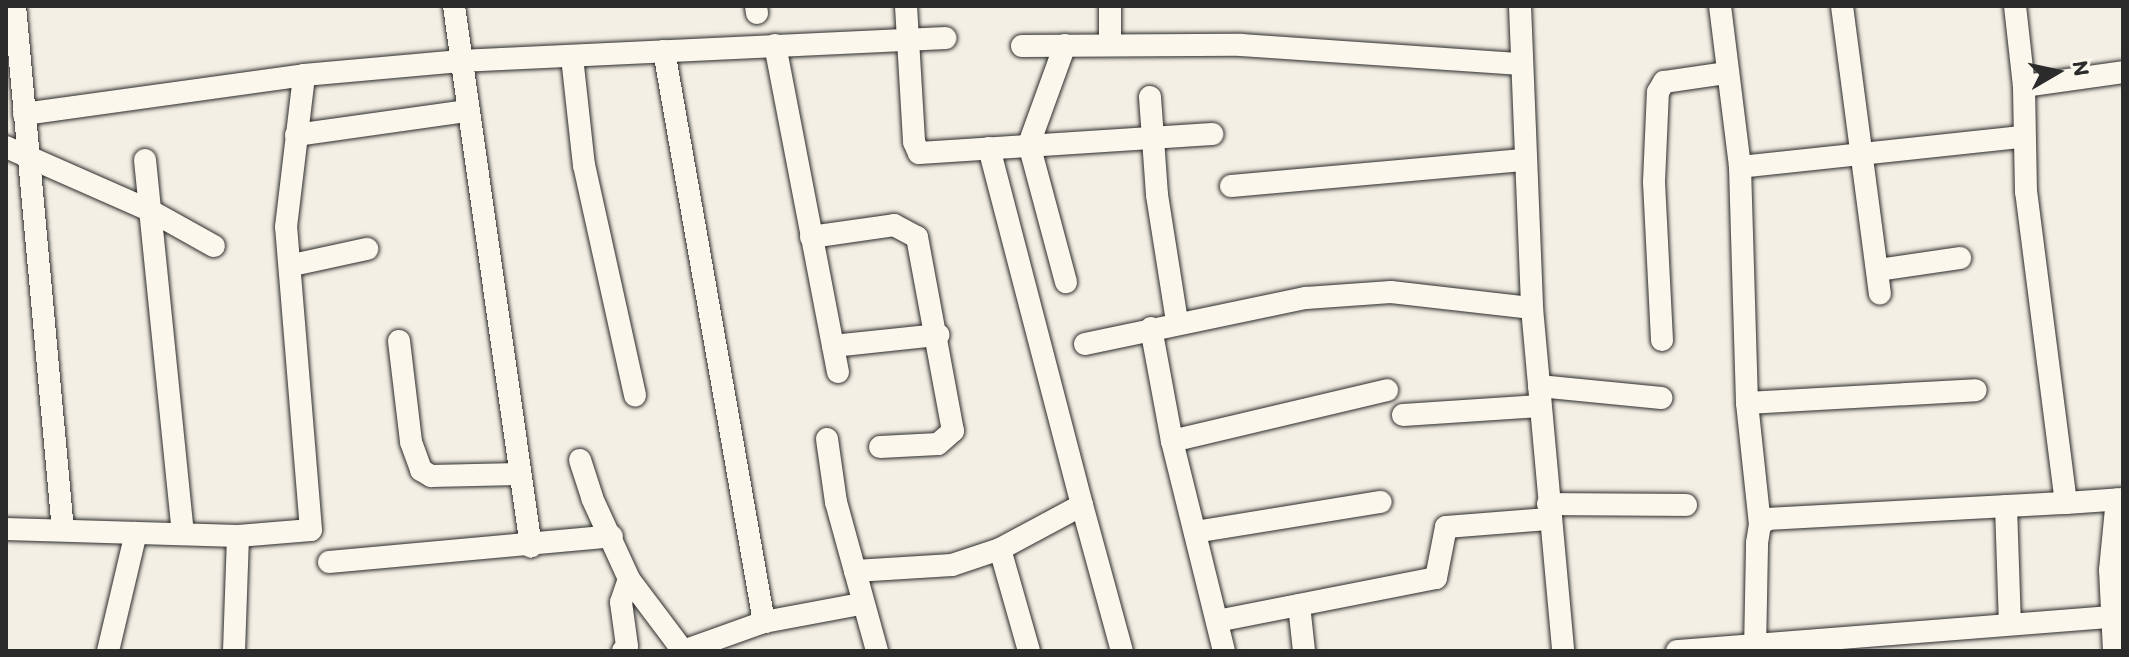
<!DOCTYPE html>
<style>
body{margin:0}
#map{position:relative;width:2129px;height:657px;overflow:hidden;background:#f3efe4;font-family:Itim,sans-serif}
div>[style]{position:absolute}
.roads{filter:drop-shadow(0 0 2px #2b2b2b) drop-shadow(0 0 2px #2b2b2b)}
.minor>*{height:22px;margin:-11px;padding:0 11px;transform-origin:11px;border-radius:11px;background:#fbf7ec}
span{translate:-50% -50%;white-space:nowrap;text-align:center;line-height:1.15;-webkit-text-stroke:6px #fbf7ec;paint-order:stroke}
.frame{position:absolute;inset:0;border:8px solid #2b2b2b;pointer-events:none}
.north{position:absolute;left:2017px;top:32px;width:80px;height:80px;-webkit-text-stroke:6px #fbf7ec;paint-order:stroke;rotate:81deg;font-size:22px;font-weight:700;line-height:32px;text-align:center;color:#2b2b2b}
.north::after{content:'';display:block;margin:auto;width:28px;height:36px;background:#2b2b2b;clip-path:polygon(50% 0,100% 100%,50% 72%,0 100%)}
</style>
<div id="map">
<div class="roads">
<div class="minor">
<i style="left:15px;top:6px;width:526px;rotate:84.77deg"></i>
<i style="left:454px;top:6px;width:546px;rotate:81.9deg"></i>
<i style="left:756px;top:6px;width:7px;rotate:82deg"></i>
<i style="left:906px;top:6px;width:136px;rotate:86.6deg"></i>
<i style="left:914px;top:142px;width:12px;rotate:66deg"></i>
<i style="left:919px;top:153px;width:294px;rotate:-3.7deg"></i>
<i style="left:1110px;top:6px;width:37px;rotate:90deg"></i>
<i style="left:1520px;top:6px;width:302px;rotate:87.7deg"></i>
<i style="left:1532px;top:308px;width:344px;rotate:84.8deg"></i>
<i style="left:1720px;top:6px;width:162px;rotate:82.9deg"></i>
<i style="left:1740px;top:167px;width:236px;rotate:88.3deg"></i>
<i style="left:1747px;top:403px;width:123px;rotate:83.9deg"></i>
<i style="left:1842px;top:6px;width:290px;rotate:82.5deg"></i>
<i style="left:2015px;top:6px;width:81px;rotate:83.6deg"></i>
<i style="left:775px;top:45px;width:333px;rotate:79.1deg"></i>
<i style="left:1065px;top:45px;width:105px;rotate:110deg"></i>
<i style="left:1029px;top:144px;width:143px;rotate:75deg"></i>
<i style="left:1022px;top:46px;width:219px;rotate:-0.3deg"></i>
<i style="left:1241px;top:45px;width:281px;rotate:3.9deg"></i>
<i style="left:664px;top:51px;width:580px;rotate:80.07deg"></i>
<i style="left:572px;top:57px;width:109px;rotate:83.7deg"></i>
<i style="left:584px;top:165px;width:236px;rotate:77.5deg"></i>
<i style="left:1150px;top:97px;width:98px;rotate:85.9deg"></i>
<i style="left:1157px;top:195px;width:128px;rotate:81deg"></i>
<i style="left:24px;top:114px;width:283px;rotate:-7.9deg"></i>
<i style="left:304px;top:75px;width:157px;rotate:-5.1deg"></i>
<i style="left:460px;top:61px;width:486px;rotate:-2.7deg"></i>
<i style="left:296px;top:135px;width:173px;rotate:-8deg"></i>
<i style="left:6px;top:147px;width:158px;rotate:23.8deg"></i>
<i style="left:151px;top:211px;width:72px;rotate:29.1deg"></i>
<i style="left:989px;top:148px;width:369px;rotate:75.4deg"></i>
<i style="left:1082px;top:505px;width:93px;rotate:151.8deg"></i>
<i style="left:1000px;top:549px;width:106px;rotate:74.1deg"></i>
<i style="left:145px;top:160px;width:375px;rotate:84.2deg"></i>
<i style="left:1740px;top:167px;width:284px;rotate:-6.1deg"></i>
<i style="left:1231px;top:186px;width:293px;rotate:-5.1deg"></i>
<i style="left:811px;top:237px;width:84px;rotate:-8.2deg"></i>
<i style="left:894px;top:225px;width:26px;rotate:28deg"></i>
<i style="left:917px;top:237px;width:197px;rotate:79.5deg"></i>
<i style="left:953px;top:431px;width:20px;rotate:139deg"></i>
<i style="left:938px;top:444px;width:58px;rotate:177deg"></i>
<i style="left:293px;top:265px;width:76px;rotate:-12.2deg"></i>
<i style="left:1878px;top:270px;width:83px;rotate:-8.3deg"></i>
<i style="left:1151px;top:328px;width:115px;rotate:79.5deg"></i>
<i style="left:1172px;top:441px;width:216px;rotate:76.1deg"></i>
<i style="left:1662px;top:340px;width:158px;rotate:-92.9deg"></i>
<i style="left:1654px;top:182px;width:90px;rotate:-87.5deg"></i>
<i style="left:1658px;top:92px;width:12px;rotate:-59deg"></i>
<i style="left:1664px;top:82px;width:63px;rotate:-8.3deg"></i>
<i style="left:399px;top:341px;width:102px;rotate:83.2deg"></i>
<i style="left:411px;top:442px;width:30px;rotate:70deg"></i>
<i style="left:421px;top:470px;width:12px;rotate:31deg"></i>
<i style="left:431px;top:476px;width:88px;rotate:-1.3deg"></i>
<i style="left:1085px;top:344px;width:226px;rotate:-11.8deg"></i>
<i style="left:1306px;top:298px;width:85px;rotate:-4deg"></i>
<i style="left:1391px;top:292px;width:142px;rotate:6.5deg"></i>
<i style="left:833px;top:346px;width:106px;rotate:-6deg"></i>
<i style="left:1539px;top:386px;width:123px;rotate:5.6deg"></i>
<i style="left:1747px;top:403px;width:229px;rotate:-3.2deg"></i>
<i style="left:1403px;top:415px;width:137px;rotate:-3.8deg"></i>
<i style="left:827px;top:439px;width:64px;rotate:81.9deg"></i>
<i style="left:836px;top:502px;width:155px;rotate:74.6deg"></i>
<i style="left:1172px;top:441px;width:221px;rotate:-13.3deg"></i>
<i style="left:580px;top:460px;width:40px;rotate:72deg"></i>
<i style="left:592px;top:498px;width:89px;rotate:65.4deg"></i>
<i style="left:629px;top:579px;width:90px;rotate:53.1deg"></i>
<i style="left:2066px;top:503px;width:57px;rotate:-4deg"></i>
<i style="left:1548px;top:504px;width:138px;rotate:0.4deg"></i>
<i style="left:1082px;top:505px;width:151px;rotate:74.7deg"></i>
<i style="left:2006px;top:506px;width:118px;rotate:88.1deg"></i>
<i style="left:6px;top:529px;width:232px;rotate:1.7deg"></i>
<i style="left:238px;top:536px;width:73px;rotate:-4.7deg"></i>
<i style="left:311px;top:530px;width:304px;rotate:-94.7deg"></i>
<i style="left:286px;top:227px;width:153px;rotate:-83.2deg"></i>
<i style="left:1195px;top:532px;width:188px;rotate:-9.2deg"></i>
<i style="left:329px;top:562px;width:284px;rotate:-5.2deg"></i>
<i style="left:855px;top:571px;width:97px;rotate:-3.5deg"></i>
<i style="left:952px;top:565px;width:51px;rotate:-18.4deg"></i>
<i style="left:1299px;top:605px;width:46px;rotate:83.8deg"></i>
<i style="left:1217px;top:621px;width:223px;rotate:-11.1deg"></i>
<i style="left:1436px;top:578px;width:52px;rotate:-78.9deg"></i>
<i style="left:1446px;top:527px;width:102px;rotate:-4.5deg"></i>
<i style="left:108px;top:651px;width:121px;rotate:-76.7deg"></i>
<i style="left:234px;top:651px;width:115px;rotate:-88deg"></i>
<i style="left:623px;top:651px;width:6px;rotate:-51deg"></i>
<i style="left:627px;top:646px;width:44px;rotate:-97.8deg"></i>
<i style="left:621px;top:602px;width:24px;rotate:-71deg"></i>
<i style="left:683px;top:651px;width:86px;rotate:-19.7deg"></i>
<i style="left:764px;top:622px;width:98px;rotate:-10.6deg"></i>
<i style="left:1677px;top:651px;width:437px;rotate:-4.5deg"></i>
<i style="left:1755px;top:651px;width:108px;rotate:-88.9deg"></i>
<i style="left:1757px;top:543px;width:18px;rotate:-81deg"></i>
<i style="left:1760px;top:525px;width:10px;rotate:-37deg"></i>
<i style="left:1768px;top:519px;width:298px;rotate:-3.1deg"></i>
<i style="left:2066px;top:503px;width:314px;rotate:-97.3deg"></i>
<i style="left:2026px;top:192px;width:106px;rotate:-91.1deg"></i>
<i style="left:2024px;top:86px;width:100px;rotate:-8deg"></i>
<i style="left:2114px;top:651px;width:81px;rotate:-92.8deg"></i>
<i style="left:2110px;top:570px;width:71px;rotate:-84.4deg"></i>
</div>
</div>
<div class="frame"></div>
<div class="north">N</div>
</div>
